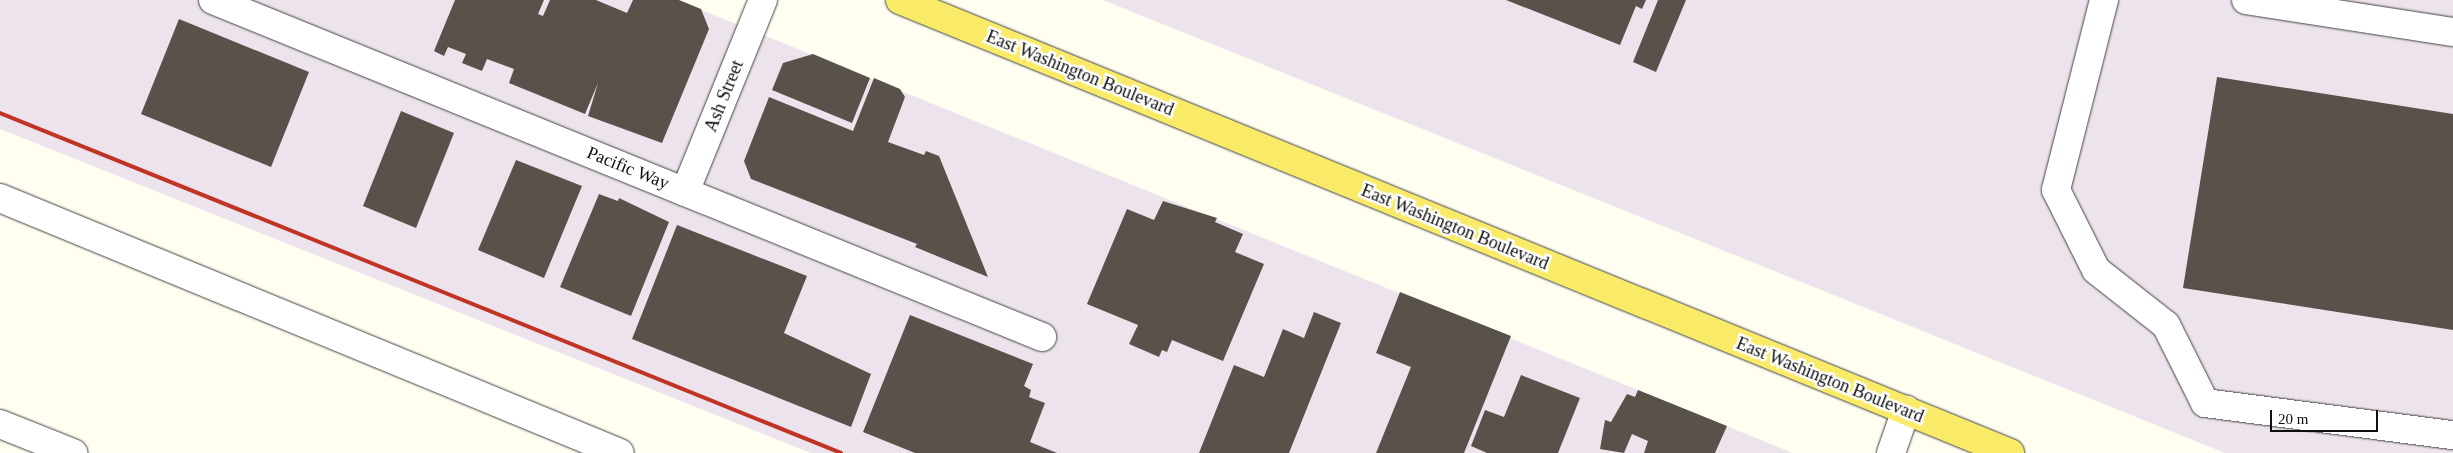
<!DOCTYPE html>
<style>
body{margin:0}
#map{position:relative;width:2453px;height:453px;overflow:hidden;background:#fffef1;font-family:Georgia,serif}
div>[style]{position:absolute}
.industrial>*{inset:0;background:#ede3ed}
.building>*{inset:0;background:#58524b}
.roads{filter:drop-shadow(0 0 1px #424242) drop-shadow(0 0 1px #424242)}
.minor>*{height:28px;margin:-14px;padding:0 14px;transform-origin:14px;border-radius:14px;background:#fff}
.major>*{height:28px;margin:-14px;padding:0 14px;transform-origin:14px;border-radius:14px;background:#f9ea67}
.rail>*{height:4px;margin:-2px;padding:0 2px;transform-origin:2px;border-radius:2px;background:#c03426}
span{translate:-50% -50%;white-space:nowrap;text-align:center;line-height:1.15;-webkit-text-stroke:5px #fff;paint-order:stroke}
.street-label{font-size:18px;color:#0f0f0f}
.scale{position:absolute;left:2270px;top:410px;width:108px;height:22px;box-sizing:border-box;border:2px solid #0f0f0f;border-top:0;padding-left:6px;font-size:15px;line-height:18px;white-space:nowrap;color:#0f0f0f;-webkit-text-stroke:4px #fff;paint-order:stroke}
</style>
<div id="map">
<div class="industrial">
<i style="clip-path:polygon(0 0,677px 0,1793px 453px,811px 453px,0 129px)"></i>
<i style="clip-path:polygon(1103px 0,2453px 0,2453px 453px,2225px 453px)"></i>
</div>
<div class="building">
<i style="clip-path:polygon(455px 0,544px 0,538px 14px,543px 16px,550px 0,596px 0,627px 13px,633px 0,679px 0,701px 9px,709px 29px,662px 143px,588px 116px,598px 83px,585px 114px,509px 83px,514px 69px,487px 59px,482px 71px,462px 63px,466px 54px,448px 47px,444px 56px,434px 51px)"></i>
<i style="clip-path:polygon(1506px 0,1646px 0,1642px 9px,1636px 6px,1620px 45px)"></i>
<i style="clip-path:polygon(1658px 0,1686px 0,1656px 72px,1633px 62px)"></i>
<i style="clip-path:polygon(179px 19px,309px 72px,271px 167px,141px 114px)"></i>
<i style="clip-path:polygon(813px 54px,870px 78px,852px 123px,772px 90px,783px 63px)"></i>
<i style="clip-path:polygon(2217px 77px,2453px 114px,2453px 330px,2183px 288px)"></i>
<i style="clip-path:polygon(874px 78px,900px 89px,905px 97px,888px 142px,924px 155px,926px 151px,939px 156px,988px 277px,915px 247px,917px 244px,751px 179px,744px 161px,769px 97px,853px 131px)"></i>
<i style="clip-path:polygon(401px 111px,454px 133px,416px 228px,363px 206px)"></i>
<i style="clip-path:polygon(516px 160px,582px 186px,544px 278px,478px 250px)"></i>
<i style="clip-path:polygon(599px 194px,618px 201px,619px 198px,669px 222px,631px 316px,560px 287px)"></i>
<i style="clip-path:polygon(1163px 201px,1217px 218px,1215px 222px,1243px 234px,1235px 252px,1264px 264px,1223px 361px,1172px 340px,1167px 352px,1162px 350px,1159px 357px,1129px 344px,1138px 325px,1087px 304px,1127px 209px,1154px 220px)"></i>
<i style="clip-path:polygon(677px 225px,807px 276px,784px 333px,871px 374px,851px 427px,632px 339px)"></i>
<i style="clip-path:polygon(1400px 292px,1511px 336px,1464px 453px,1376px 453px,1411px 367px,1376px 353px)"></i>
<i style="clip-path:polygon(1314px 312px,1341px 323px,1289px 453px,1199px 453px,1234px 365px,1264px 377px,1283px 329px,1304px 338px)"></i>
<i style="clip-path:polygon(910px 315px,1033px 364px,1024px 386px,1031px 390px,1029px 397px,1045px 403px,1030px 442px,1057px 453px,915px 453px,863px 432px)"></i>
<i style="clip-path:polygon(1521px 375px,1580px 398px,1558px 453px,1487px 453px,1471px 446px,1485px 410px,1504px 417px)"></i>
<i style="clip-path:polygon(1638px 390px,1727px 426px,1715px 453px,1644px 453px,1648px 441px,1632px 434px,1624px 453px,1600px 449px,1605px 420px,1611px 422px,1627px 394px,1635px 397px)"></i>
</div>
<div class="roads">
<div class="minor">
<i style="left:213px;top:0;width:895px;rotate:22.12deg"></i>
<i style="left:2104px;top:0;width:196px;rotate:104.2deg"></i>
<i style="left:2056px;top:190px;width:89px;rotate:63.4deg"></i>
<i style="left:2096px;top:270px;width:89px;rotate:38.2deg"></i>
<i style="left:2166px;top:325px;width:87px;rotate:63.4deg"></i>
<i style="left:2205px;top:403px;width:250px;rotate:7.4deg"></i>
<i style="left:2246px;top:0;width:209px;rotate:8.8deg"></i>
<i style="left:685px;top:192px;width:207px;rotate:-67.9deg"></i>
<i style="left:0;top:198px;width:670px;rotate:22.36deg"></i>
<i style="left:0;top:424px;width:79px;rotate:21.7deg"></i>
<i style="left:1891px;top:453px;width:46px;rotate:-70.8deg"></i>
</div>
<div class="major">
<i style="left:900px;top:0;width:1199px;rotate:22.2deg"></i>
</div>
</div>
<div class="rail">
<i style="left:0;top:113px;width:907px;rotate:22.01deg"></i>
</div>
<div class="street-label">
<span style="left:1080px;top:73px;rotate:22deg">East Washington Boulevard</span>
<span style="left:724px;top:96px;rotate:-68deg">Ash Street</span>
<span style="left:628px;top:168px;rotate:22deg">Pacific Way</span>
<span style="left:1455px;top:227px;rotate:22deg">East Washington Boulevard</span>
<span style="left:1830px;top:380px;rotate:22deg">East Washington Boulevard</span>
</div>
<div class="scale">20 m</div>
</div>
